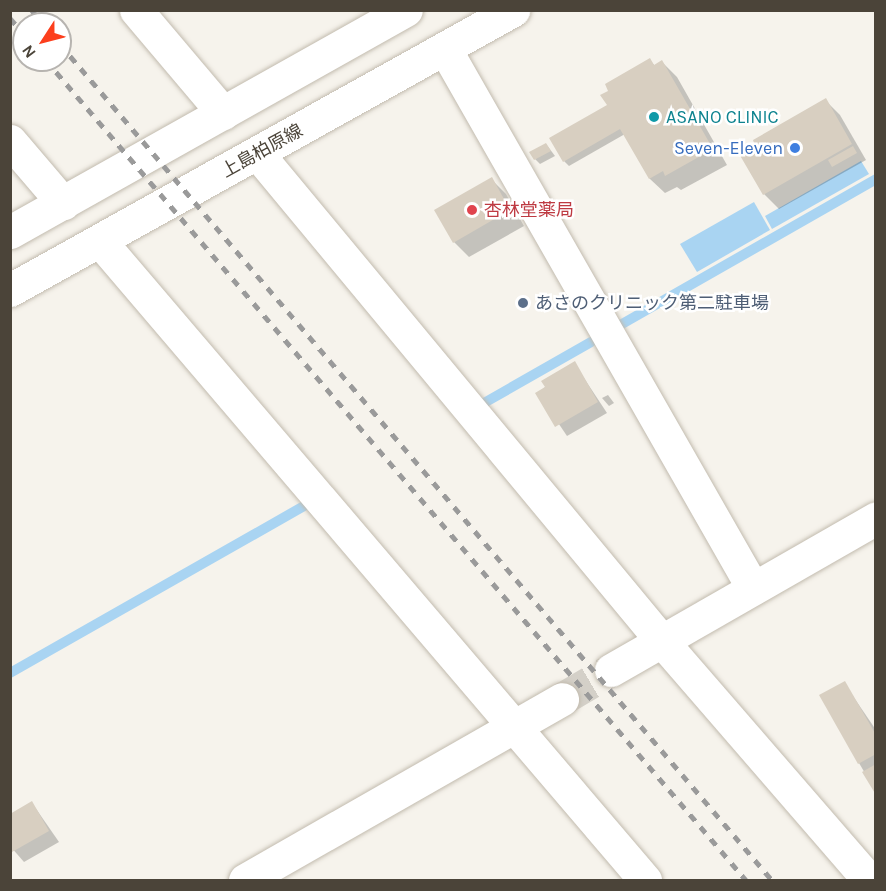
<!DOCTYPE html>
<meta charset="utf-8">
<style>
body{margin:0}
#map{position:relative;width:886px;height:891px;overflow:hidden;background:#f6f3ec;font-family:Karla,"Noto Sans JP",sans-serif}
div>[style]{position:absolute}
.water>*{inset:0;background:#a9d4f2}
.shadow>*{inset:0;background:#0003}
.stream>*{height:10px;margin:-5px;padding:0 5px;transform-origin:5px;border-radius:5px;background:#a9d4f2}
.building>*{inset:0;background:#d8cfc1}
.minor-tunnel>*{height:33px;margin-top:-16.5px;transform-origin:0;background:repeating-linear-gradient(90deg,#d4d0c8 0 33px,transparent 0 49px)}
.roads{filter:drop-shadow(0 0 2px #c2bbae) drop-shadow(0 0 2px #c2bbae)}
.minor>*{height:33px;margin:-16.5px;padding:0 16.5px;transform-origin:16.5px;border-radius:16.5px;background:#fff}
.rail>*{height:4.5px;margin-top:-2.25px;transform-origin:0;background:repeating-linear-gradient(90deg,#9a9a9a 0 8px,transparent 0 16px)}
.dots>*{width:16px;height:16px;translate:-50% -50%;box-sizing:border-box;border:3px solid #fff;border-radius:50%}
span{translate:-50% -50%;white-space:nowrap;text-align:center;line-height:1.15;-webkit-text-stroke:5px #fff;paint-order:stroke}
.culture-label{font-size:18px;color:#0d838f}
.left{translate:0 -50%;text-align:left}
.shop-label{font-size:18px;color:#366cbe}
.right{translate:-100% -50%;text-align:right}
.street-label{font-size:18px;color:#4b4439}
.health-label{font-size:18px;color:#be3a42}
.service-label{font-size:18px;color:#4e5e75}
.frame{position:absolute;inset:0;border:12px solid #4b4439;pointer-events:none}
.north{position:absolute;left:12px;top:12px;width:60px;height:60px;box-sizing:border-box;background:#fff;border:2px solid #b7b4b0;border-radius:50%;rotate:234deg;font-size:16px;font-weight:700;line-height:24px;text-align:center;color:#4b4439}
.north::after{content:'';display:block;margin:auto;width:21px;height:27px;background:#fc3f1d;clip-path:polygon(50% 0,100% 100%,50% 72%,0 100%)}
</style>
<div id="map">
<div class="water">
<i style="clip-path:polygon(861px 161px,869px 174px,772px 229px,765px 216px)"></i>
<i style="clip-path:polygon(754px 202px,770px 230px,697px 272px,680px 244px)"></i>
</div>
<div class="shadow">
<i style="clip-path:polygon(650px 60px,655px 66px,662px 62px,677px 77px,727px 165px,681px 190px,677px 187px,665px 193px,650px 179px,625px 134px,569px 166px,564px 161px)"></i>
<i style="clip-path:polygon(825px 100px,840px 115px,866px 160px,779px 209px,764px 194px,756px 144px)"></i>
<i style="clip-path:polygon(546px 144px,555px 156px,540px 164px,535px 159px)"></i>
<i style="clip-path:polygon(491px 179px,506px 194px,524px 226px,469px 257px,454px 242px)"></i>
<i style="clip-path:polygon(574px 363px,607px 413px,567px 436px,538px 393px)"></i>
<i style="clip-path:polygon(608px 395px,614px 403px,609px 406px,602px 398px)"></i>
<i style="clip-path:polygon(844px 683px,876px 730px,876px 792px,859px 763px)"></i>
<i style="clip-path:polygon(32px 803px,59px 842px,24px 862px,10px 846px,10px 815px)"></i>
</div>
<div class="stream">
<i style="left:622px;top:324px;width:292px;rotate:-29.7deg"></i>
<i style="left:484px;top:403px;width:123px;rotate:-29.7deg"></i>
<i style="left:10px;top:673px;width:344px;rotate:-29.6deg"></i>
</div>
<div class="building">
<i style="clip-path:polygon(650px 58px,654px 65px,662px 60px,713px 149px,665px 176px,663px 171px,649px 179px,620px 129px,563px 162px,549px 138px,607px 105px,600px 95px,608px 91px,605px 84px)"></i>
<i style="clip-path:polygon(826px 98px,852px 144px,763px 195px,738px 152px,754px 143px,753px 140px)"></i>
<i style="clip-path:polygon(546px 143px,551px 151px,534px 160px,529px 152px)"></i>
<i style="clip-path:polygon(853px 146px,857px 153px,832px 167px,828px 160px)"></i>
<i style="clip-path:polygon(492px 177px,510px 210px,453px 243px,434px 210px)"></i>
<i style="clip-path:polygon(575px 361px,598px 402px,555px 427px,535px 393px,545px 387px,541px 381px)"></i>
<i style="clip-path:polygon(845px 681px,876px 735px,876px 754px,858px 764px,819px 695px)"></i>
<i style="clip-path:polygon(876px 764px,876px 795px,862px 772px)"></i>
<i style="clip-path:polygon(32px 801px,49px 831px,12px 852px,10px 814px)"></i>
</div>
<div class="minor-tunnel">
<i style="left:562px;top:699px;width:57px;rotate:-30.6deg"></i>
</div>
<div class="roads">
<div class="minor">
<i style="left:136px;top:10px;width:135px;rotate:49.8deg"></i>
<i style="left:445px;top:49px;width:621px;rotate:60.26deg"></i>
<i style="left:10px;top:141px;width:82px;rotate:49.5deg"></i>
<i style="left:257px;top:153px;width:633px;rotate:50.32deg"></i>
<i style="left:661px;top:640px;width:318px;rotate:49.1deg"></i>
<i style="left:10px;top:232px;width:454px;rotate:-29.3deg"></i>
<i style="left:100px;top:241px;width:840px;rotate:49.54deg"></i>
<i style="left:10px;top:290px;width:576px;rotate:-29.1deg"></i>
<i style="left:611px;top:670px;width:305px;rotate:-29.8deg"></i>
<i style="left:245px;top:880px;width:365px;rotate:-29.7deg"></i>
</div>
</div>
<div class="rail">
<i style="left:32px;top:10px;width:18px;rotate:52deg"></i>
<i style="left:10px;top:18px;width:21px;rotate:49deg"></i>
<i style="left:60px;top:44px;width:1098px;rotate:49.58deg"></i>
<i style="left:46px;top:60px;width:1078px;rotate:49.51deg"></i>
</div>
<div class="dots">
<i style="left:654px;top:117px;background:#0f9aa8"></i>
<i style="left:795px;top:148px;background:#3f7fe0"></i>
<i style="left:472px;top:210px;background:#e0444e"></i>
<i style="left:523px;top:303px;background:#5c6f8a"></i>
</div>
<div class="culture-label">
<span class="left" style="left:666px;top:117px">ASANO CLINIC</span>
</div>
<div class="shop-label">
<span class="right" style="left:783px;top:148px">Seven-Eleven</span>
</div>
<div class="street-label">
<span style="left:262px;top:151px;rotate:-29deg">上島柏原線</span>
</div>
<div class="health-label">
<span class="left" style="left:484px;top:210px">杏林堂薬局</span>
</div>
<div class="service-label">
<span class="left" style="left:535px;top:303px">あさのクリニック第二駐車場</span>
</div>
<div class="frame"></div>
<div class="north">N</div>
</div>
